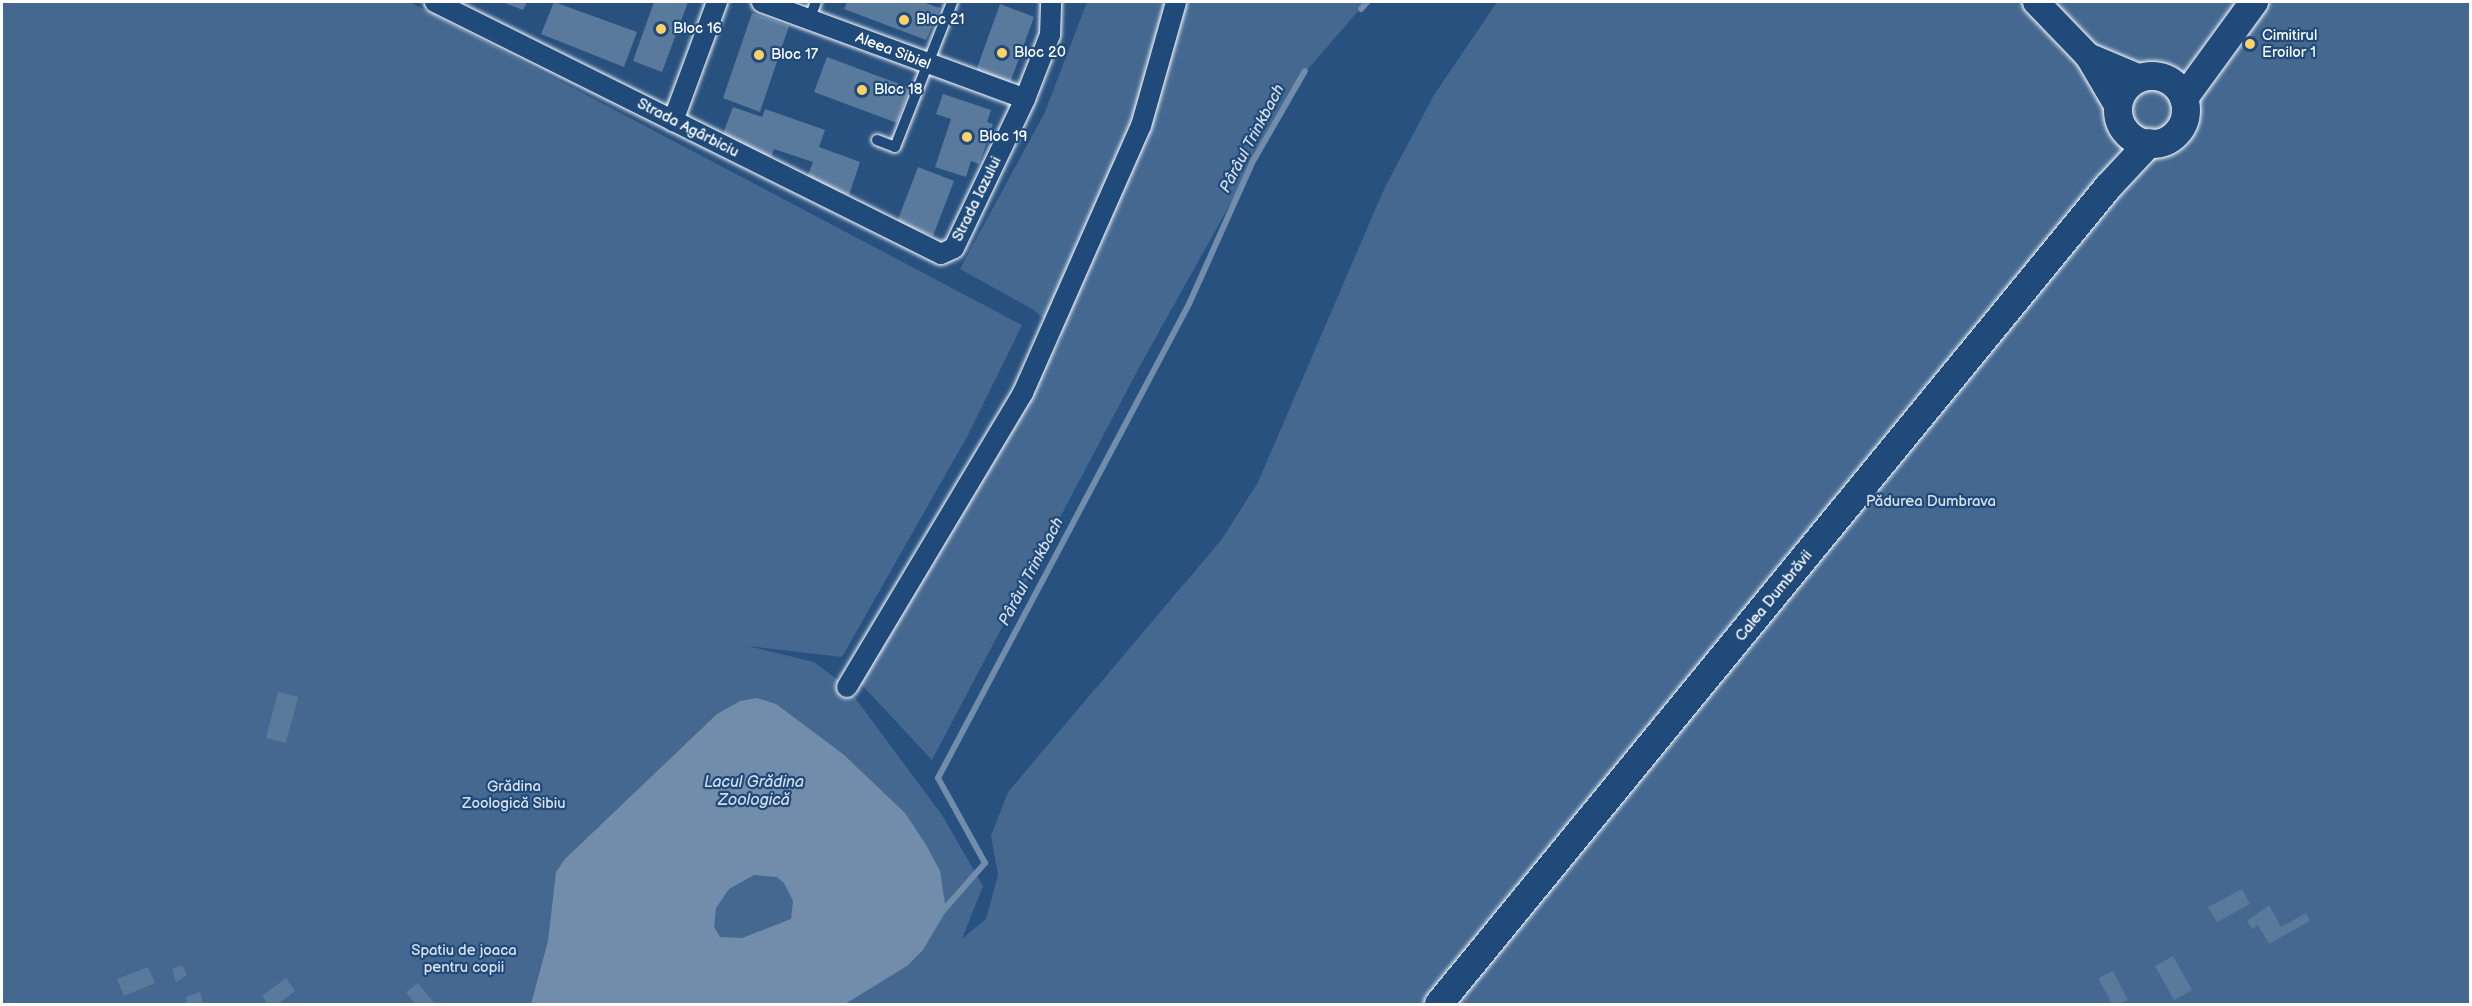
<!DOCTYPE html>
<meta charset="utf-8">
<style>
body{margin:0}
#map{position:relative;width:2472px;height:1006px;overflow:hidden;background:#28517f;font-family:"Balsamiq Sans",sans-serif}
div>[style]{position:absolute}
.green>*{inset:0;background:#446890}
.water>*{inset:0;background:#718dab}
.stream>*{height:6px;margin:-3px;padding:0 3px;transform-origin:3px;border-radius:3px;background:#718dab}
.building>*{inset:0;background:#5a7a9d}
.roads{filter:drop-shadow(0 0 2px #fff) drop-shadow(0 0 2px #fff)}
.service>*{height:10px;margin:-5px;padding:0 5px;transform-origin:5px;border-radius:5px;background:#1f4a7a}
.minor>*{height:20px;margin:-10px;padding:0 10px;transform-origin:10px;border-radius:10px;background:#1f4a7a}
.tertiary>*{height:26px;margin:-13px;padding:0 13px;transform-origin:13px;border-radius:13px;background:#1f4a7a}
.secondary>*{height:28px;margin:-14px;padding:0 14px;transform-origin:14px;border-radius:14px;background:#1f4a7a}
.secondary>.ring{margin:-14px;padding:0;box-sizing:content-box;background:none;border:28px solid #1f4a7a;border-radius:50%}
.dots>*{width:16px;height:16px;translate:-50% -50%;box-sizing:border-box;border:3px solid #1f4a7a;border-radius:50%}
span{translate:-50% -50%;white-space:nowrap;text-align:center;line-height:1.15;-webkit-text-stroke:4.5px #1f4a7a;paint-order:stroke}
.poi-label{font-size:15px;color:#fff}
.left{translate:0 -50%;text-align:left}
.street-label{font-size:15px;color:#fff}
.park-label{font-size:15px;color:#dae1e9}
.water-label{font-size:16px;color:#d4dde6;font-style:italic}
.frame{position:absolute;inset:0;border:3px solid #fff;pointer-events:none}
</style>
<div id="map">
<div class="green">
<i style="clip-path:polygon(2px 2px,410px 2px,1022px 325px,968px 435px,842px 657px,748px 646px,814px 662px,847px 687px,942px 815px,983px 886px,962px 939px,986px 919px,998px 875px,991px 836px,1008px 792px,1222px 539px,1258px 482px,1385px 187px,1434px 95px,1497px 2px,2470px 2px,2470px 1004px,2px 1004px)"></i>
<i style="clip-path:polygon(1087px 2px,1366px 2px,1301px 77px,1141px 364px,932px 760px,861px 684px,1062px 337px,1034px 310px,960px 269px,1045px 112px)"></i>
</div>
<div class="water">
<i style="clip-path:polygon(evenodd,757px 698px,776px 704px,843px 754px,905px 813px,925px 843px,940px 871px,946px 911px,923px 950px,907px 966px,845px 1004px,531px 1004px,548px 941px,556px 872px,565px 859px,717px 714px,740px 701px,757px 698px,754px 875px,777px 877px,784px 883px,793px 901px,791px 919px,742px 938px,720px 937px,714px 927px,716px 908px,729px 889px,754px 875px)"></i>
</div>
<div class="stream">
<i style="left:1361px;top:9px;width:9px;rotate:-49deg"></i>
<i style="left:941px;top:913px;width:67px;rotate:-48.7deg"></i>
<i style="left:985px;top:863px;width:97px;rotate:-118.9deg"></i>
<i style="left:938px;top:778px;width:536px;rotate:-62.1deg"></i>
<i style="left:1189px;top:304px;width:154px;rotate:-65.9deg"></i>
<i style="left:1252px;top:163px;width:106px;rotate:-60.1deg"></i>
</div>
<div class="building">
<i style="clip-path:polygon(502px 2px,527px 2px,523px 10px)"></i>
<i style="clip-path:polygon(554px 2px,637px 32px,624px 67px,541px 34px)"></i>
<i style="clip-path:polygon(654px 2px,688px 2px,662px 72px,633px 61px)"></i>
<i style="clip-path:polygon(847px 2px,922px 2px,940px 8px,926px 40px,844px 9px)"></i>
<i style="clip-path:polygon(1000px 4px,1034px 17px,1010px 83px,976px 71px)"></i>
<i style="clip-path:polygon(752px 13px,789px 26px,760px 112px,723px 98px)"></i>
<i style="clip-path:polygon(827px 57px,910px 88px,897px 123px,814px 92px)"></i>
<i style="clip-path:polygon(943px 94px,991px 110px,987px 122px,993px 124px,979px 164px,971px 161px,966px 177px,935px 167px,951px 119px,936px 114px)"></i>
<i style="clip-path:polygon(733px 107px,762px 117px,765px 109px,825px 130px,819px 147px,860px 162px,849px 195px,806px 180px,813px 162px,774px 149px,771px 157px,721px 139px)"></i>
<i style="clip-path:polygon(918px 167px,954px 181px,933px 236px,897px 222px)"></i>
<i style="clip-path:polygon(278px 692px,298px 697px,286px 743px,266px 738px)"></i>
<i style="clip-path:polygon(2242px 889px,2250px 904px,2217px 922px,2208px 907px)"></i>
<i style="clip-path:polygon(2269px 905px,2281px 927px,2306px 913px,2310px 921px,2269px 944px,2258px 925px,2252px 929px,2247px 921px)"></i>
<i style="clip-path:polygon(2173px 956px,2192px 990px,2174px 1000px,2155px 966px)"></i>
<i style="clip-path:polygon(182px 965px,187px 975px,176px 982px,172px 969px)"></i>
<i style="clip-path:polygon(148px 967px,155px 983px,124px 996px,117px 979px)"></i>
<i style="clip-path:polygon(2113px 971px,2128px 1000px,2119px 1004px,2112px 1004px,2098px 978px)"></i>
<i style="clip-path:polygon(286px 978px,295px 991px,278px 1004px,268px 1004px,262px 996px)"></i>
<i style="clip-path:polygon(418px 983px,434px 1003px,432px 1004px,415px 1004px,406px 992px)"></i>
<i style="clip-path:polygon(200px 992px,203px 1004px,187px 1004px,186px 997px)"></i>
</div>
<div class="roads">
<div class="service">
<i style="left:809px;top:20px;width:19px;rotate:-69deg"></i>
<i style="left:877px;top:140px;width:19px;rotate:21deg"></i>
<i style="left:895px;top:147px;width:156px;rotate:-68.5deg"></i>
</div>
<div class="minor">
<i style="left:435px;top:2px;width:565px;rotate:26.47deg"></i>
<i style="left:941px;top:254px;width:14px;rotate:-25deg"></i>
<i style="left:954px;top:248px;width:165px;rotate:-64.5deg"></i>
<i style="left:1025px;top:99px;width:69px;rotate:-68.7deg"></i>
<i style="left:1050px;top:35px;width:33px;rotate:-88deg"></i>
<i style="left:762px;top:2px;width:280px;rotate:20.2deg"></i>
<i style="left:673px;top:121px;width:127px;rotate:-69.7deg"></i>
<i style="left:847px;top:687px;width:343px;rotate:-59.1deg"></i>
<i style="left:1023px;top:393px;width:292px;rotate:-66.2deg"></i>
<i style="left:1141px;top:126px;width:129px;rotate:-74.2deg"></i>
</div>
<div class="tertiary">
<i style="left:2036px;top:2px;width:75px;rotate:46.1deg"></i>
<i style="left:2088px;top:56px;width:59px;rotate:59.5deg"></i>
<i style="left:2088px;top:56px;width:56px;rotate:22.9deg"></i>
</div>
<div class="secondary">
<i class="ring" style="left:2118px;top:76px;width:40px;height:40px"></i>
<i style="left:2184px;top:98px;width:119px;rotate:-53.9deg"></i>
<i style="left:1439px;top:1004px;width:1056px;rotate:-50.69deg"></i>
<i style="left:2108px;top:187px;width:60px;rotate:-47deg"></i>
</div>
</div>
<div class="dots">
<i style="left:904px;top:20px;background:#ffd166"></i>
<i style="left:661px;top:29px;background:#ffd166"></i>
<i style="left:2250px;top:44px;background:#ffd166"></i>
<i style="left:1002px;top:53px;background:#ffd166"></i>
<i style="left:759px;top:55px;background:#ffd166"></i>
<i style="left:862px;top:90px;background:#ffd166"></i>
<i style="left:967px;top:137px;background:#ffd166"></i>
</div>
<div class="poi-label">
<span class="left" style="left:916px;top:20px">Bloc 21</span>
<span class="left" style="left:673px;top:29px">Bloc 16</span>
<span class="left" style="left:2262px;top:44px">Cimitirul<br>Eroilor 1</span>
<span class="left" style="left:1014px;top:53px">Bloc 20</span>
<span class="left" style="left:771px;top:55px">Bloc 17</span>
<span class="left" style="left:874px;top:90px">Bloc 18</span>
<span class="left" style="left:979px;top:137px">Bloc 19</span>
</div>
<div class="street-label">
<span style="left:893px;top:51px;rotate:21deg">Aleea Sibiel</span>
<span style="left:688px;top:128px;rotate:27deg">Strada Agârbiciu</span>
<span style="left:977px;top:199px;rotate:-64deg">Strada Iazului</span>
<span style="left:1774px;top:596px;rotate:-51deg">Calea Dumbrăvii</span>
</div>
<div class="park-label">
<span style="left:1931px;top:502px">Pădurea Dumbrava</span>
<span style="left:514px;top:795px">Grădina<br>Zoologică Sibiu</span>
<span style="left:464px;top:959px">Spatiu de joaca<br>pentru copii</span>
</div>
<div class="water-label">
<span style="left:1253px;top:139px;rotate:-62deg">Pârâul Trinkbach</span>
<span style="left:1032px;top:572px;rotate:-62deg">Pârâul Trinkbach</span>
<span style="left:754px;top:792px">Lacul Grădina<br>Zoologică</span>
</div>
<div class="frame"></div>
</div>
